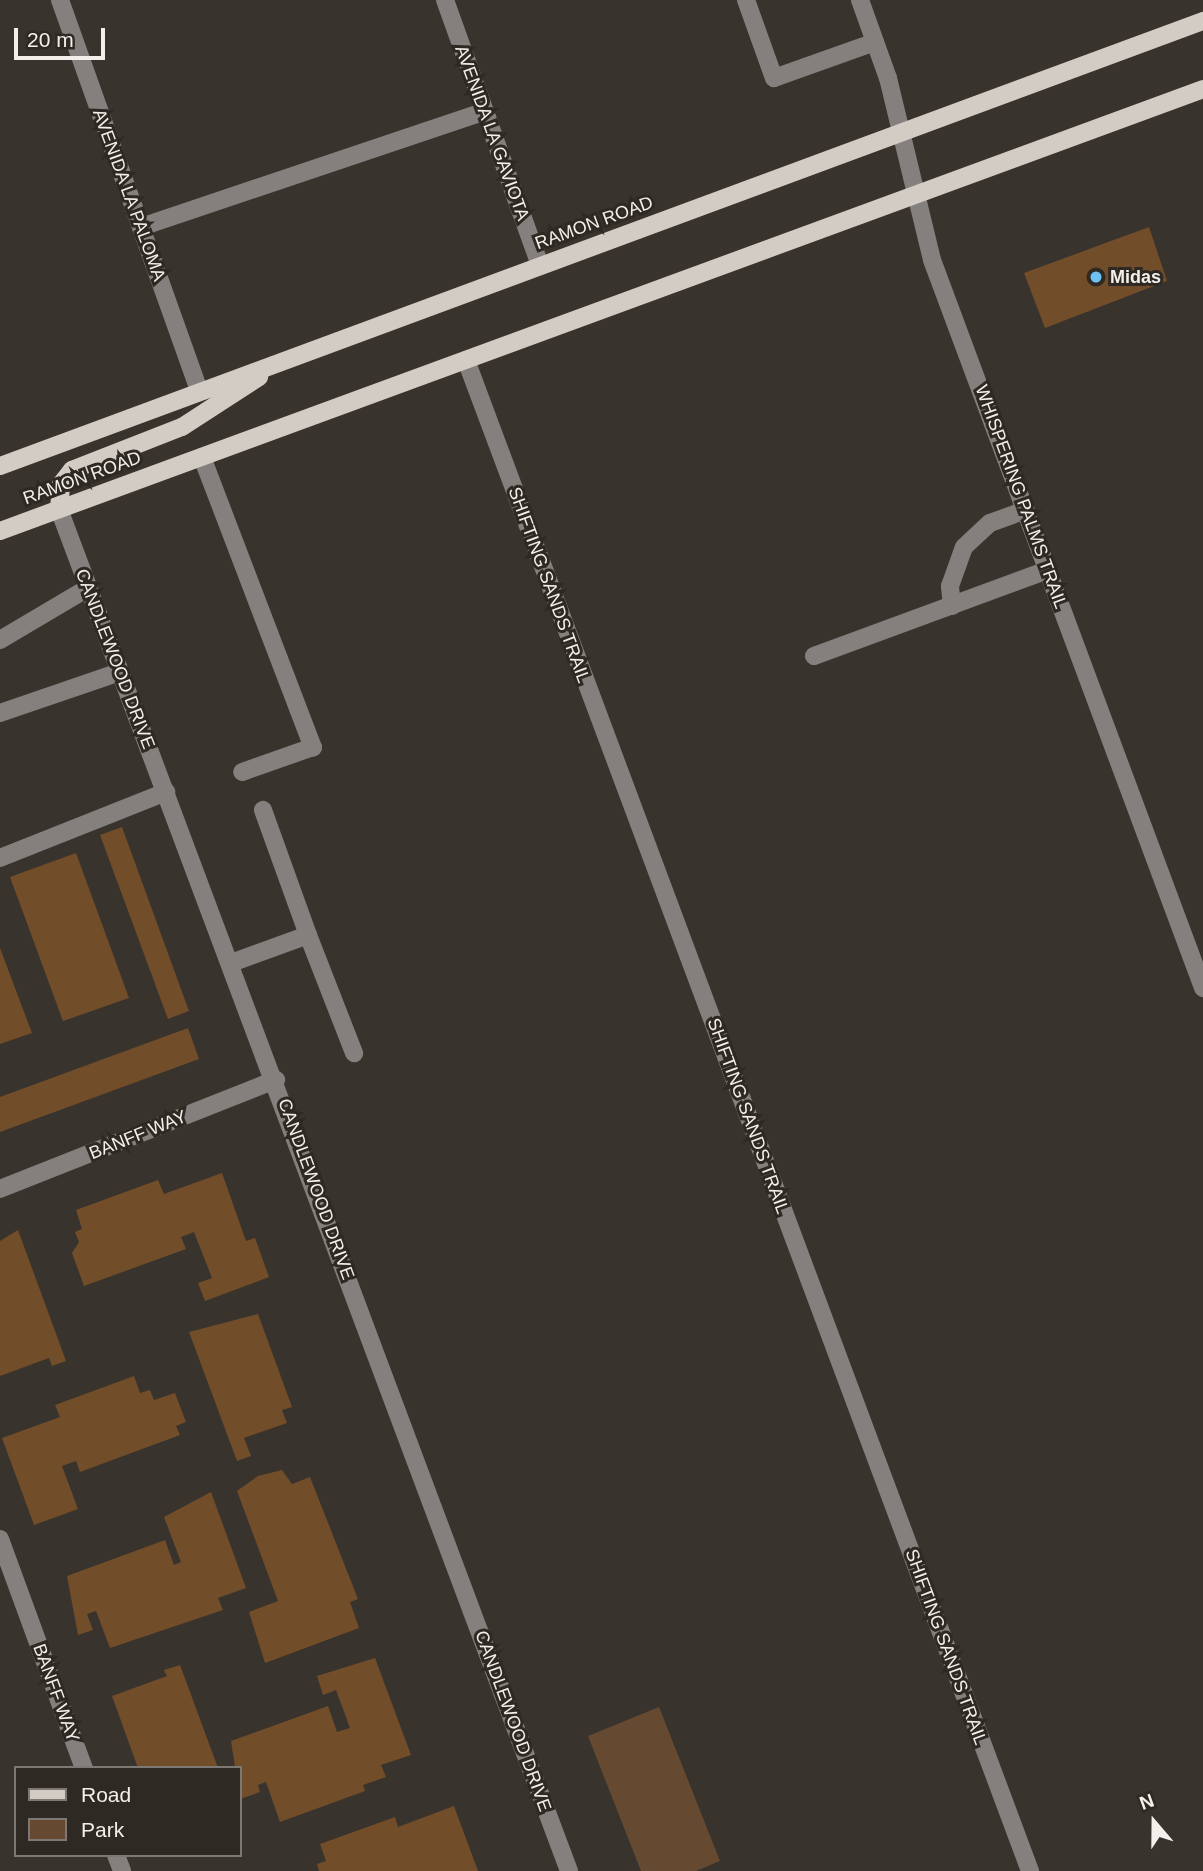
<!DOCTYPE html>
<style>
body{margin:0}
#map{position:relative;width:1203px;height:1871px;overflow:hidden;background:#39332d;font-family:Arial,sans-serif}
div>[style]{position:absolute}
.green>*{inset:0;background:#654a31}
.building>*{inset:0;background:#724d29}
.minor>*{height:18px;margin:-9px;padding:0 9px;transform-origin:9px;border-radius:9px;background:#84807d}
.major>*{height:18px;margin:-9px;padding:0 9px;transform-origin:9px;border-radius:9px;background:#d3ccc5}
.dots>*{width:19px;height:19px;translate:-50% -50%;box-sizing:border-box;border:4px solid #2f2923;border-radius:50%}
span{translate:-50% -50%;white-space:nowrap;text-align:center;line-height:1.15;-webkit-text-stroke:6px #2f2923;paint-order:stroke}
.street-label{font-size:18px;color:#f3efeb}
.poi-label{font-size:18px;color:#f3efeb;font-weight:700}
.left{translate:0 -50%;text-align:left}
.legend{position:absolute;left:14px;top:1766px;width:228px;height:91px;box-sizing:border-box;background:#2f2923;border:2px solid #7d7873;margin:0;padding:9px 12px;list-style:none;font-size:21px;color:#f3efeb}
.legend li{display:flex;align-items:center;gap:14px;height:35px}
.legend b{width:35px;border:2px solid #7d7873}
.north{position:absolute;left:1119px;top:1787px;width:70px;height:70px;-webkit-text-stroke:5px #2f2923;paint-order:stroke;rotate:340deg;font-size:19px;font-weight:700;line-height:28px;text-align:center;color:#f3efeb}
.north::after{content:'';display:block;margin:auto;width:24px;height:32px;background:#f3efeb;clip-path:polygon(50% 0,100% 100%,50% 72%,0 100%)}
.scale{position:absolute;left:14px;top:28px;width:91px;height:32px;box-sizing:border-box;border:4px solid #f3efeb;border-top:0;padding-left:9px;font-size:21px;line-height:24px;white-space:nowrap;color:#f3efeb;-webkit-text-stroke:5px #2f2923;paint-order:stroke}
</style>
<div id="map">
<div class="green">
<i style="clip-path:polygon(659px 1707px,720px 1861px,696px 1871px,641px 1871px,588px 1736px)"></i>
</div>
<div class="building">
<i style="clip-path:polygon(1149px 227px,1167px 281px,1045px 328px,1024px 273px)"></i>
<i style="clip-path:polygon(122px 827px,189px 1011px,168px 1019px,100px 835px)"></i>
<i style="clip-path:polygon(76px 853px,129px 998px,63px 1021px,10px 877px)"></i>
<i style="clip-path:polygon(0 948px,32px 1033px,0 1044px)"></i>
<i style="clip-path:polygon(188px 1028px,199px 1059px,0 1132px,0 1097px)"></i>
<i style="clip-path:polygon(222px 1173px,246px 1241px,255px 1238px,269px 1277px,205px 1301px,198px 1283px,212px 1278px,194px 1232px,181px 1237px,186px 1249px,84px 1286px,72px 1253px,79px 1242px,75px 1232px,82px 1229px,76px 1210px,158px 1180px,164px 1194px)"></i>
<i style="clip-path:polygon(18px 1230px,66px 1361px,52px 1366px,49px 1358px,0 1376px,0 1241px)"></i>
<i style="clip-path:polygon(258px 1314px,292px 1407px,282px 1410px,287px 1423px,244px 1438px,251px 1456px,237px 1461px,189px 1332px)"></i>
<i style="clip-path:polygon(134px 1376px,140px 1393px,150px 1390px,154px 1400px,175px 1393px,186px 1422px,176px 1426px,180px 1435px,80px 1472px,76px 1461px,62px 1466px,78px 1509px,34px 1525px,2px 1438px,60px 1417px,55px 1405px)"></i>
<i style="clip-path:polygon(282px 1470px,292px 1484px,310px 1477px,358px 1599px,350px 1602px,359px 1628px,265px 1663px,249px 1612px,278px 1601px,237px 1491px,258px 1476px)"></i>
<i style="clip-path:polygon(211px 1492px,246px 1588px,218px 1598px,223px 1610px,110px 1648px,96px 1611px,87px 1614px,93px 1630px,78px 1635px,67px 1576px,165px 1540px,174px 1565px,181px 1562px,164px 1517px)"></i>
<i style="clip-path:polygon(375px 1658px,411px 1755px,381px 1765px,386px 1777px,363px 1785px,365px 1791px,280px 1822px,266px 1782px,258px 1785px,260px 1792px,240px 1799px,231px 1741px,328px 1706px,337px 1732px,350px 1728px,336px 1690px,323px 1695px,317px 1676px)"></i>
<i style="clip-path:polygon(180px 1665px,218px 1768px,138px 1768px,112px 1696px,167px 1676px,164px 1670px)"></i>
<i style="clip-path:polygon(454px 1806px,478px 1871px,319px 1871px,317px 1864px,326px 1861px,320px 1844px,395px 1817px,398px 1827px)"></i>
</div>
<div class="minor">
<i style="left:60px;top:0;width:414px;rotate:70.4deg"></i>
<i style="left:445px;top:0;width:282px;rotate:70.3deg"></i>
<i style="left:746px;top:0;width:83px;rotate:70.3deg"></i>
<i style="left:774px;top:78px;width:107px;rotate:-19.6deg"></i>
<i style="left:860px;top:0;width:83px;rotate:70.3deg"></i>
<i style="left:888px;top:78px;width:187px;rotate:76.4deg"></i>
<i style="left:932px;top:260px;width:777px;rotate:69.58deg"></i>
<i style="left:141px;top:227px;width:363px;rotate:-18.6deg"></i>
<i style="left:466px;top:360px;width:1613px;rotate:69.53deg"></i>
<i style="left:202px;top:457px;width:311px;rotate:69.1deg"></i>
<i style="left:313px;top:747px;width:75px;rotate:160.6deg"></i>
<i style="left:59px;top:509px;width:1454px;rotate:69.47deg"></i>
<i style="left:952px;top:606px;width:20px;rotate:-96deg"></i>
<i style="left:950px;top:586px;width:41px;rotate:-70.3deg"></i>
<i style="left:964px;top:547px;width:35px;rotate:-43deg"></i>
<i style="left:990px;top:523px;width:38px;rotate:-20deg"></i>
<i style="left:0;top:640px;width:102px;rotate:-30.6deg"></i>
<i style="left:814px;top:656px;width:249px;rotate:-20.2deg"></i>
<i style="left:0;top:713px;width:127px;rotate:-18.9deg"></i>
<i style="left:0;top:858px;width:179px;rotate:-21.7deg"></i>
<i style="left:308px;top:935px;width:127px;rotate:68.7deg"></i>
<i style="left:231px;top:963px;width:82px;rotate:-20deg"></i>
<i style="left:308px;top:935px;width:133px;rotate:-109.8deg"></i>
<i style="left:0;top:1189px;width:297px;rotate:-21.6deg"></i>
<i style="left:0;top:1539px;width:244px;rotate:69.9deg"></i>
<i style="left:116px;top:1855px;width:17px;rotate:69deg"></i>
</div>
<div class="major">
<i style="left:0;top:466px;width:1283px;rotate:-20.3deg"></i>
<i style="left:59px;top:509px;width:25px;rotate:-85deg"></i>
<i style="left:61px;top:484px;width:18px;rotate:-52deg"></i>
<i style="left:72px;top:470px;width:118px;rotate:-21.4deg"></i>
<i style="left:182px;top:427px;width:92px;rotate:-33deg"></i>
<i style="left:0;top:531px;width:1282px;rotate:-20.17deg"></i>
</div>
<div class="dots">
<i style="left:1096px;top:277px;background:#6dc2f3"></i>
</div>
<div class="street-label">
<span style="left:492px;top:133px;rotate:70deg">AVENIDA LA GAVIOTA</span>
<span style="left:129px;top:195px;rotate:70deg">AVENIDA LA PALOMA</span>
<span style="left:594px;top:223px;rotate:-20deg">RAMON ROAD</span>
<span style="left:82px;top:478px;rotate:-20deg">RAMON ROAD</span>
<span style="left:1021px;top:497px;rotate:70deg">WHISPERING PALMS TRAIL</span>
<span style="left:549px;top:585px;rotate:70deg">SHIFTING SANDS TRAIL</span>
<span style="left:115px;top:659px;rotate:69deg">CANDLEWOOD DRIVE</span>
<span style="left:748px;top:1116px;rotate:70deg">SHIFTING SANDS TRAIL</span>
<span style="left:138px;top:1135px;rotate:-22deg">BANFF WAY</span>
<span style="left:316px;top:1189px;rotate:70deg">CANDLEWOOD DRIVE</span>
<span style="left:946px;top:1647px;rotate:70deg">SHIFTING SANDS TRAIL</span>
<span style="left:56px;top:1693px;rotate:70deg">BANFF WAY</span>
<span style="left:513px;top:1721px;rotate:70deg">CANDLEWOOD DRIVE</span>
</div>
<div class="poi-label">
<span class="left" style="left:1110px;top:277px">Midas</span>
</div>
<ul class="legend">
<li><b style="height:9px;background:#d3ccc5"></b>Road</li>
<li><b style="height:19px;background:#654a31"></b>Park</li>
</ul>
<div class="north">N</div>
<div class="scale">20 m</div>
</div>
